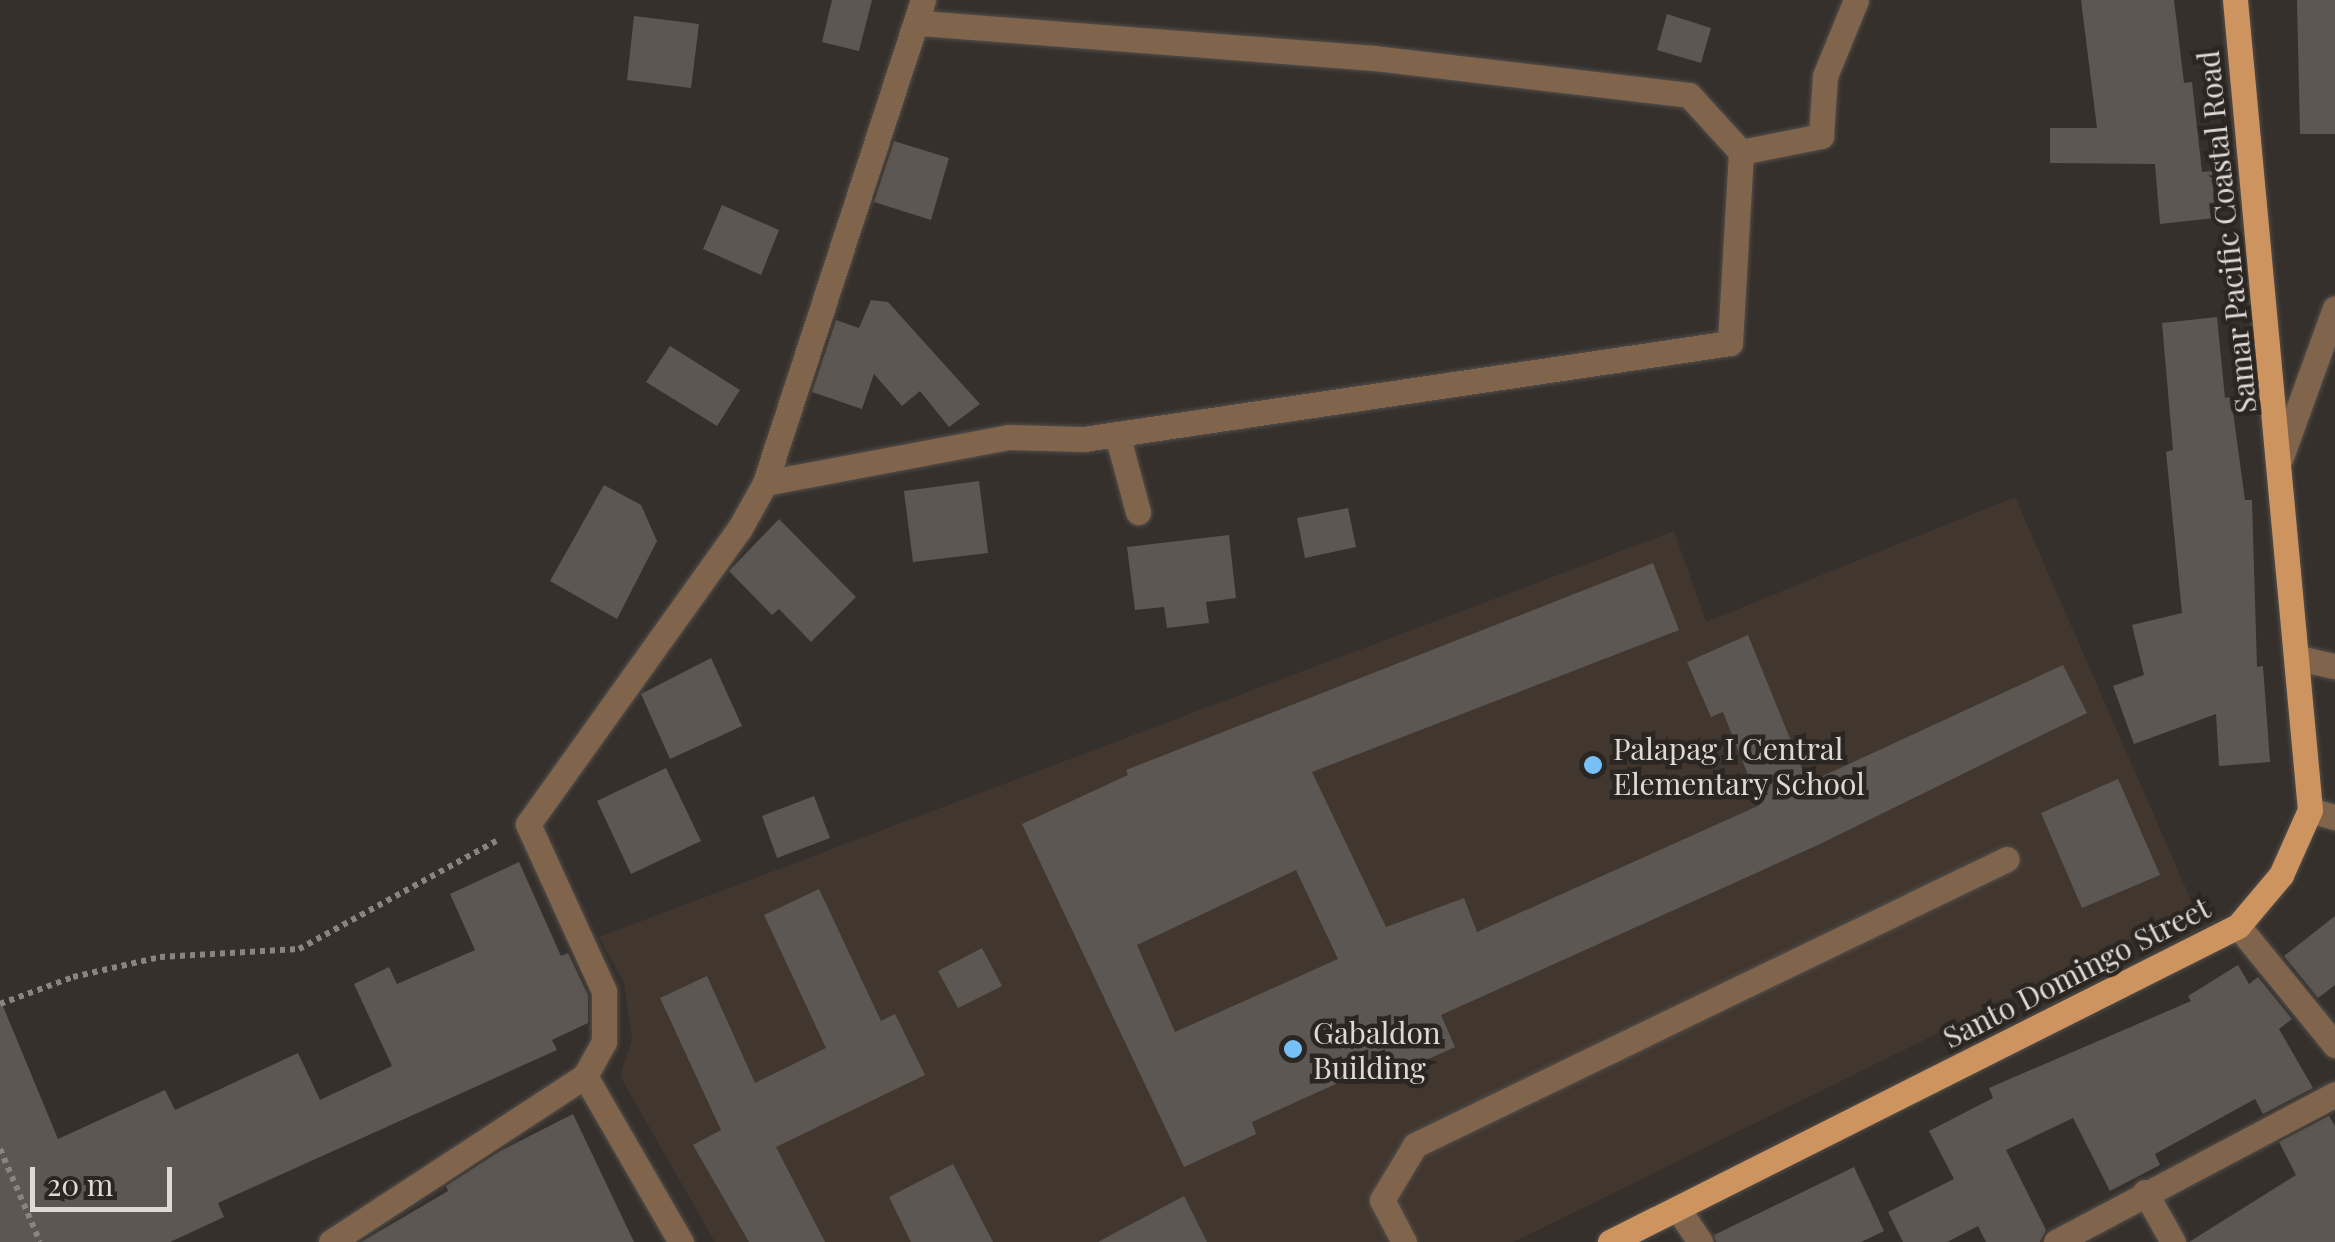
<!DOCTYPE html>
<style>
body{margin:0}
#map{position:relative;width:2335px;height:1242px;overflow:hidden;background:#35302c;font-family:"Playfair Display",serif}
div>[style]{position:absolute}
.built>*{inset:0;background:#41372f}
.building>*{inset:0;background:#5c5752}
.path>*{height:6px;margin-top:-3px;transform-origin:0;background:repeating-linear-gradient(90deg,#888481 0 5px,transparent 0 10px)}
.roads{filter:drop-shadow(0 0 2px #534e4b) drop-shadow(0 0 2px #534e4b)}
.minor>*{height:25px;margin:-12.5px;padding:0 12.5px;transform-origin:12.5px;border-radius:12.5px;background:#80644b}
.major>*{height:25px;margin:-12.5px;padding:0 12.5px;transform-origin:12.5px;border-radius:12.5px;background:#ce9460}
.dots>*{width:28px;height:28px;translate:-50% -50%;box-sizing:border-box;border:5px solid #2b2622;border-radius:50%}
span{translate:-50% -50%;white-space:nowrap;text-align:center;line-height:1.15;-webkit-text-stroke:9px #2b2622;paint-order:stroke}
.street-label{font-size:30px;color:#dcd9d6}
.poi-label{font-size:30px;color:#dcd9d6}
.left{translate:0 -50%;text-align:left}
.scale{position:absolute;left:30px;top:1167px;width:142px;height:45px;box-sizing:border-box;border:5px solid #dcd9d6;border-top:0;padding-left:12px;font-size:30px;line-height:35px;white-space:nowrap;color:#dcd9d6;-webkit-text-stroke:8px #2b2622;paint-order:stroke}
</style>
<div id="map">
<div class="built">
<i style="clip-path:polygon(2015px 497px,2194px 907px,1514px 1242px,715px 1242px,620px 1076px,632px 1039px,624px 983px,599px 937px,1674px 531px,1706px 622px)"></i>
</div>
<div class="building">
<i style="clip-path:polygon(832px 0,872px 0,859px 51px,822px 42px)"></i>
<i style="clip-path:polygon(2081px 0,2174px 0,2184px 83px,2192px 82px,2202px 172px,2212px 171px,2215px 218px,2160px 224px,2155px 164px,2050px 163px,2050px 128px,2097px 128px)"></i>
<i style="clip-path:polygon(2297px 0,2335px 0,2335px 134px,2300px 134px)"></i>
<i style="clip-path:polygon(1667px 14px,1711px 28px,1701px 63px,1657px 50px)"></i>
<i style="clip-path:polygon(634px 16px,699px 24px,691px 88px,627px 80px)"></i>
<i style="clip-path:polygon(894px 141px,949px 158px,931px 220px,874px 202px)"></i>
<i style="clip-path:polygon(722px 205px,779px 230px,761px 275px,703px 249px)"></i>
<i style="clip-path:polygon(871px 300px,888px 302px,980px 404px,949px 427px,920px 391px,902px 406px,874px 374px,862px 409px,812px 392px,836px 320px,859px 328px)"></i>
<i style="clip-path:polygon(2217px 317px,2225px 398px,2231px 397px,2245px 500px,2252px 500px,2257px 667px,2263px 666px,2270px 762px,2219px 766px,2216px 714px,2134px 744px,2113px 686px,2144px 675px,2132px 625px,2182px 613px,2166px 452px,2173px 450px,2162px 323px)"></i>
<i style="clip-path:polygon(670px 346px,740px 390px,717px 426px,646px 382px)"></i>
<i style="clip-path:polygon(979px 481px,988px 553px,913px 562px,904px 491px)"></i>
<i style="clip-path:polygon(604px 485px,641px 505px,657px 541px,617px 619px,550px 581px)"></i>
<i style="clip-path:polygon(1348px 508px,1356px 547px,1305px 558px,1297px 518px)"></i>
<i style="clip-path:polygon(779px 519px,856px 597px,811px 642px,779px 609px,772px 615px,729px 571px)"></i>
<i style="clip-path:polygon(1229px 535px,1236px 598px,1206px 602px,1209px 623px,1167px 628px,1164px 607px,1135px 610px,1127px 547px)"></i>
<i style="clip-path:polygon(evenodd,1653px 563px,1679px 630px,1312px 772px,1386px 927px,1464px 898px,1477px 932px,1760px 805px,1723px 712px,1711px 717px,1687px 662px,1748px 635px,1808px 783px,2063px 665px,2087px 713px,1818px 845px,1441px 1015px,1455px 1047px,1375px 1083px,1369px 1069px,1252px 1122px,1256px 1134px,1184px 1167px,1022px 824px,1128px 775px,1126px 770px,1653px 563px,1296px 870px,1338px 959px,1175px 1032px,1137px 945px,1296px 870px)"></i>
<i style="clip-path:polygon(711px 658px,742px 726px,670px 759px,641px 694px)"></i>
<i style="clip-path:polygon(666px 768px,701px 841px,631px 874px,597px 801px)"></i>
<i style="clip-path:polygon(2118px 779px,2160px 875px,2082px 908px,2041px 813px)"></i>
<i style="clip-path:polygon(814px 796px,830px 838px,777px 858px,762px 816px)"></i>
<i style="clip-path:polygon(519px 862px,561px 956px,568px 953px,588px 995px,588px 1023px,552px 1040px,557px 1050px,218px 1203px,224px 1217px,170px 1242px,0 1242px,0 999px,58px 1139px,165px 1090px,175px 1110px,298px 1053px,320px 1100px,392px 1066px,354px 984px,389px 967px,397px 984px,475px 950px,450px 894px)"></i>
<i style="clip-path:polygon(819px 889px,881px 1021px,895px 1014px,925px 1075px,776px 1147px,825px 1242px,749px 1242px,693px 1145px,721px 1130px,660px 998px,707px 976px,755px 1083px,826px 1048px,764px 915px)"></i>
<i style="clip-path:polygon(2335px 916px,2335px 985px,2318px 998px,2284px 956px)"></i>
<i style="clip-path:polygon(982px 948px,1002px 986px,958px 1008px,938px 971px)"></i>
<i style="clip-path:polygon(2238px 965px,2249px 984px,2258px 977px,2292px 1019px,2279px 1029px,2313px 1088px,2263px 1114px,2255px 1099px,2155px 1154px,2160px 1165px,2110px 1191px,2073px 1118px,2006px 1150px,2046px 1230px,2040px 1242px,1986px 1242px,1978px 1226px,1947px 1242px,1903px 1242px,1888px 1212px,1954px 1179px,1929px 1131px,1993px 1098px,1989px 1088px,2191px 1001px,2188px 996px)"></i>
<i style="clip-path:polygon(573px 1114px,634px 1242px,361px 1242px,448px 1191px,446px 1186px,500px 1151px)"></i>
<i style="clip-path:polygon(2329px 1116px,2335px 1126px,2335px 1242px,2189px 1242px,2296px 1175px,2279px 1142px)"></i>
<i style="clip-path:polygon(953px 1164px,993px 1242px,911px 1242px,889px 1197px)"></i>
<i style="clip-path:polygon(1854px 1167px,1884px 1231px,1861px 1242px,1716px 1242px,1714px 1235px)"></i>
<i style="clip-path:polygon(1184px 1196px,1207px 1242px,1098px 1242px)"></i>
</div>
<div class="path">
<i style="left:0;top:1004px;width:78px;rotate:-20.3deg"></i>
<i style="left:73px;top:977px;width:89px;rotate:-12.9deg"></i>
<i style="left:160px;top:957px;width:139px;rotate:-3.3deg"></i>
<i style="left:299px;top:949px;width:225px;rotate:-28.7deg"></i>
<i style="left:0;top:1149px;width:101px;rotate:66.7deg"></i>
</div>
<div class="roads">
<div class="minor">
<i style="left:920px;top:23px;width:456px;rotate:4.4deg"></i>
<i style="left:1375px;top:58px;width:316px;rotate:6.7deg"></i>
<i style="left:1689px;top:95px;width:77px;rotate:47.6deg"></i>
<i style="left:1741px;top:152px;width:82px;rotate:-11.3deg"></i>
<i style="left:1821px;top:136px;width:60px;rotate:-86.2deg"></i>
<i style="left:1825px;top:76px;width:82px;rotate:-67.8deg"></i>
<i style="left:1117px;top:434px;width:81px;rotate:74.9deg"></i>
<i style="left:2281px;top:457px;width:158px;rotate:-70.1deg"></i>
<i style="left:765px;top:483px;width:248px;rotate:-10.7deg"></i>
<i style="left:1009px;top:437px;width:75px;rotate:1.5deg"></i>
<i style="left:1084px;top:439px;width:653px;rotate:-8.45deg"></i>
<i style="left:1730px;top:343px;width:191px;rotate:-86.7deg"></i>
<i style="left:2299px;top:658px;width:37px;rotate:13deg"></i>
<i style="left:2310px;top:810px;width:26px;rotate:16deg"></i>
<i style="left:2238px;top:926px;width:154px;rotate:50.8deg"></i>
<i style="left:585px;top:1076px;width:192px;rotate:60deg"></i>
<i style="left:2145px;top:1192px;width:57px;rotate:60.8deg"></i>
<i style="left:1678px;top:1209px;width:40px;rotate:56deg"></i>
<i style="left:331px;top:1242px;width:303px;rotate:-33.2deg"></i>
<i style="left:585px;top:1076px;width:39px;rotate:-61deg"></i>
<i style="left:604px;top:1042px;width:51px;rotate:-90deg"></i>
<i style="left:604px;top:991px;width:183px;rotate:-114.5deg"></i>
<i style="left:528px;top:824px;width:364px;rotate:-54.4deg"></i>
<i style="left:740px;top:528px;width:51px;rotate:-60.9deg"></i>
<i style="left:765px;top:483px;width:508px;rotate:-71.89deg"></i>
<i style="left:1404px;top:1242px;width:47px;rotate:-117.6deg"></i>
<i style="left:1382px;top:1200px;width:64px;rotate:-59deg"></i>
<i style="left:1415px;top:1145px;width:657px;rotate:-25.79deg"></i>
<i style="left:2056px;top:1242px;width:316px;rotate:-27.9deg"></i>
</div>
<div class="major">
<i style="left:1610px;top:1242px;width:703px;rotate:-26.71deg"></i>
<i style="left:2238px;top:926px;width:67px;rotate:-49.9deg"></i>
<i style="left:2281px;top:875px;width:71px;rotate:-66deg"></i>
<i style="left:2310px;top:810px;width:813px;rotate:-95.29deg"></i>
</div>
</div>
<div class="dots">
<i style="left:1593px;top:765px;background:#76c0f7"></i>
<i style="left:1293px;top:1049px;background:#76c0f7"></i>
</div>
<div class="street-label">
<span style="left:2226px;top:232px;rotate:-96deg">Samar Pacific Coastal Road</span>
<span style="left:2076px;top:972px;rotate:-27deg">Santo Domingo Street</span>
</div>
<div class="poi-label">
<span class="left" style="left:1613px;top:765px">Palapag I Central<br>Elementary School</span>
<span class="left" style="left:1313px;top:1049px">Gabaldon<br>Building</span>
</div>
<div class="scale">20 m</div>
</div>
